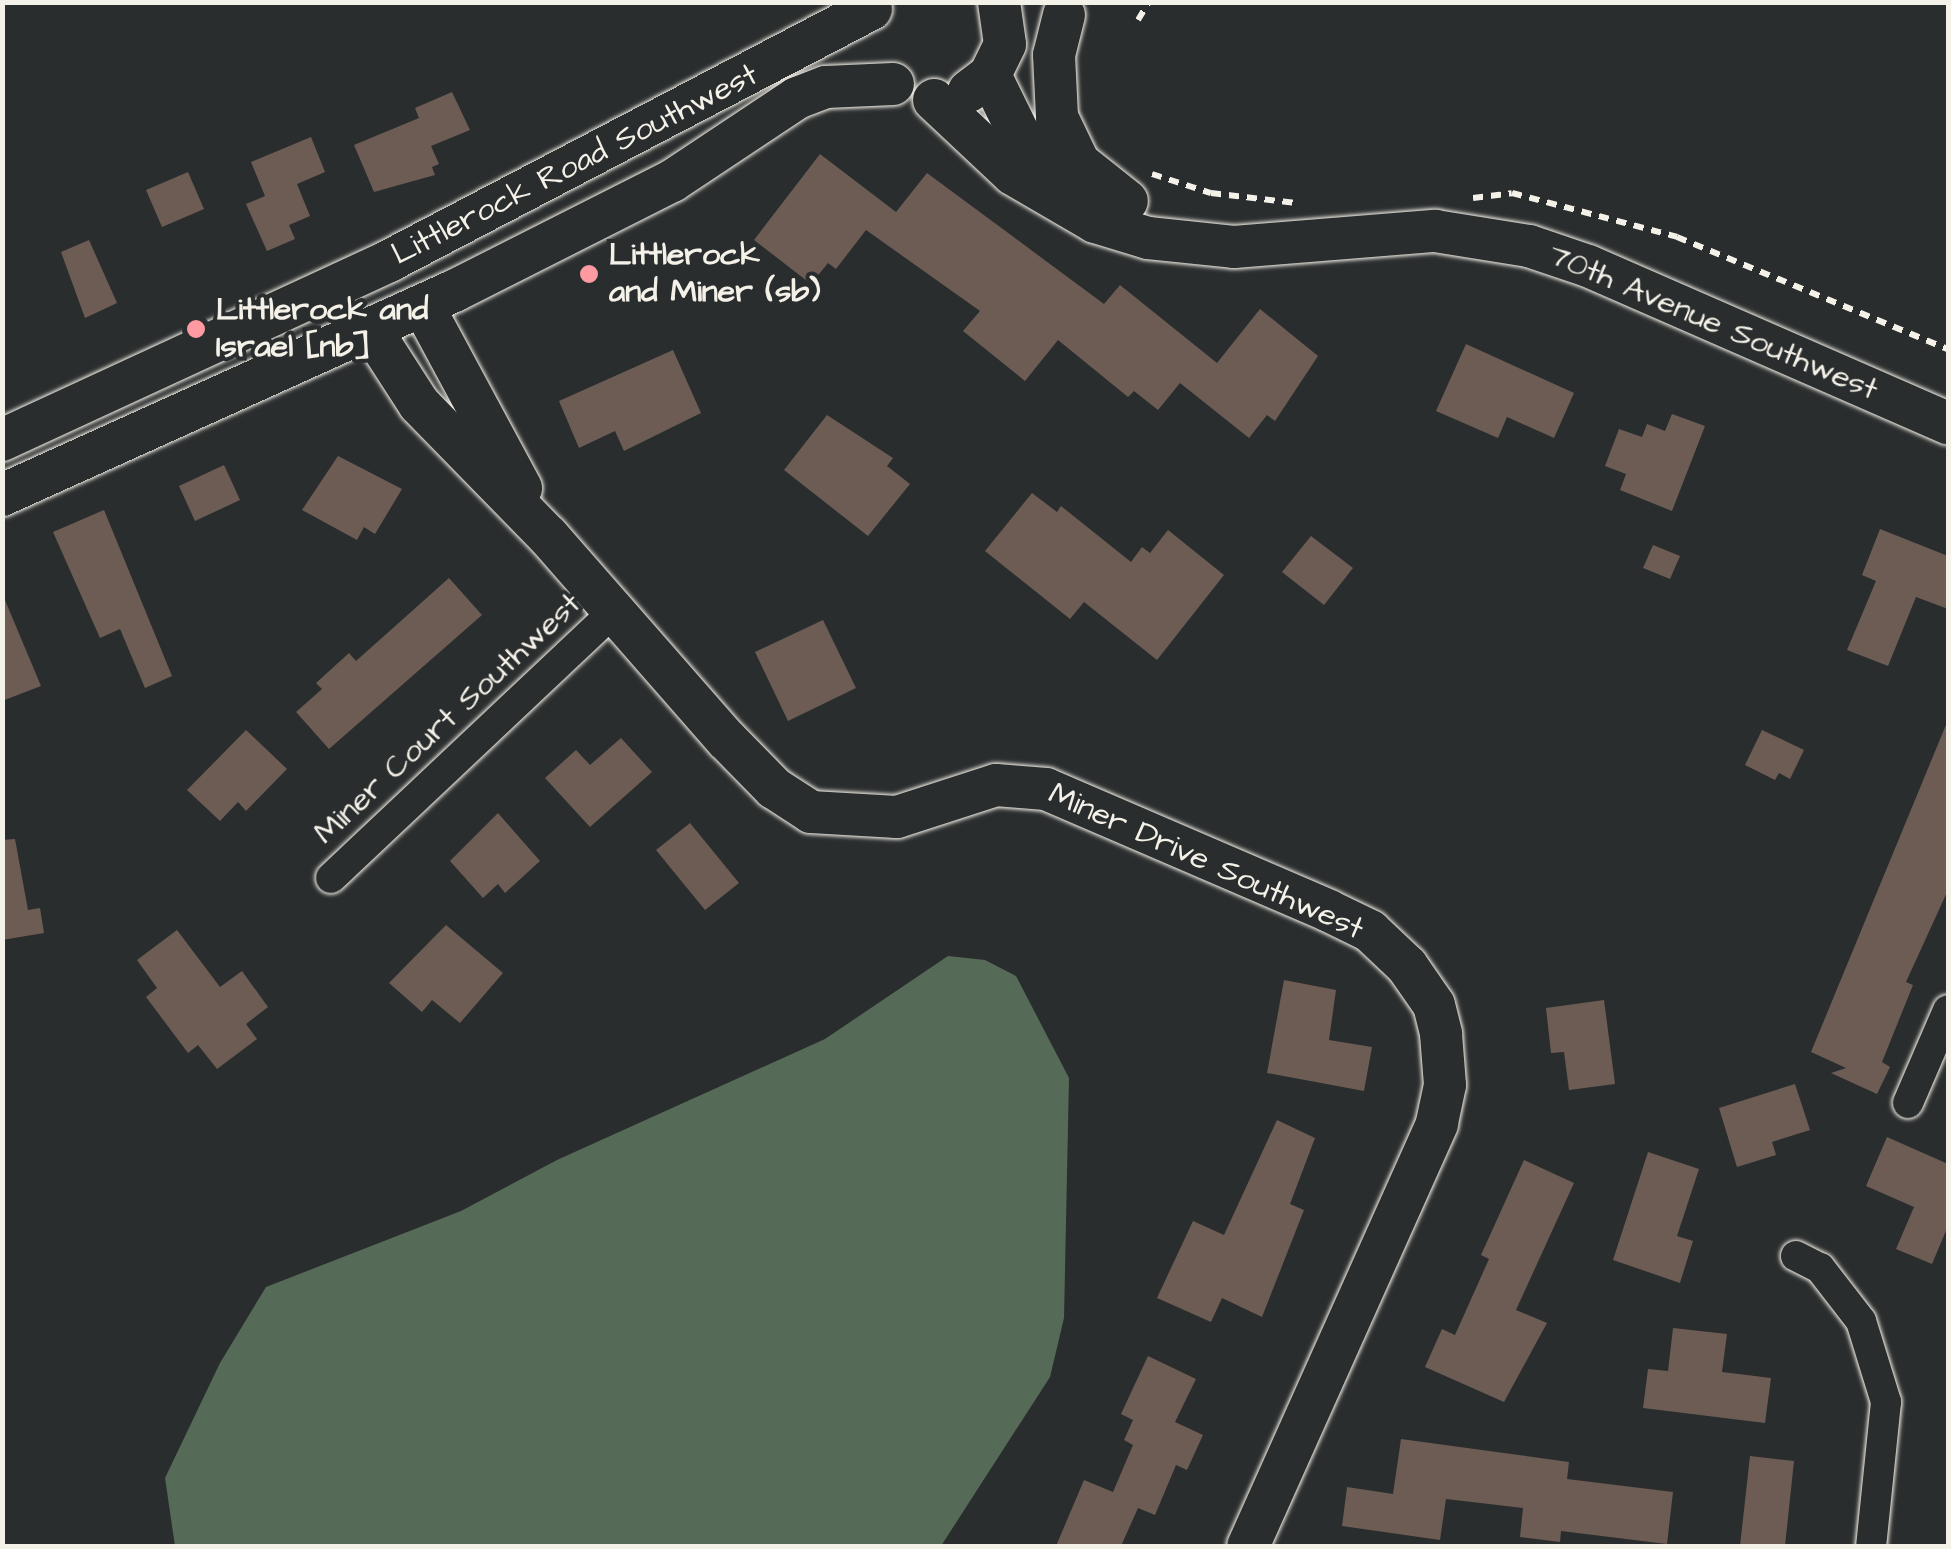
<!DOCTYPE html>
<style>
body{margin:0}
#map{position:relative;width:1951px;height:1549px;overflow:hidden;background:#2a2d2e;font-family:"Architects Daughter",sans-serif}
div>[style]{position:absolute}
.green>*{inset:0;background:#566b57}
.building>*{inset:0;background:#6c5c54}
.path>*{height:6px;margin-top:-3px;transform-origin:0;background:repeating-linear-gradient(90deg,#f4f1e8 0 10px,transparent 0 18px)}
.roads{filter:drop-shadow(0 0 2px #f4f1e8) drop-shadow(0 0 2px #f4f1e8)}
.street>*{height:30px;margin:-15px;padding:0 15px;transform-origin:15px;border-radius:15px;background:#2a2d2e}
.secondary>*{height:42px;margin:-21px;padding:0 21px;transform-origin:21px;border-radius:21px;background:#2a2d2e}
.dots>*{width:28px;height:28px;translate:-50% -50%;box-sizing:border-box;border:5px solid #2a2d2e;border-radius:50%}
span{translate:-50% -50%;white-space:nowrap;text-align:center;line-height:1.15;-webkit-text-stroke:8px #2a2d2e;paint-order:stroke}
.street-label{font-size:32px;color:#f4f1e8}
.poi-label{font-size:32px;color:#f4f1e8;font-weight:700}
.left{translate:0 -50%;text-align:left}
.frame{position:absolute;inset:0;border:5px solid #f4f1e8;pointer-events:none}
</style>
<div id="map">
<div class="green">
<i style="clip-path:polygon(948px 956px,985px 960px,1016px 976px,1069px 1078px,1064px 1318px,1050px 1377px,941px 1546px,175px 1546px,165px 1478px,220px 1363px,266px 1287px,461px 1211px,557px 1160px,825px 1039px)"></i>
</div>
<div class="building">
<i style="clip-path:polygon(452px 92px,470px 130px,431px 146px,439px 164px,432px 167px,435px 175px,374px 192px,354px 145px,419px 118px,415px 108px)"></i>
<i style="clip-path:polygon(311px 137px,325px 172px,297px 184px,310px 216px,289px 225px,295px 239px,267px 251px,246px 204px,265px 196px,251px 162px)"></i>
<i style="clip-path:polygon(820px 154px,896px 212px,927px 173px,1104px 304px,1120px 285px,1217px 363px,1260px 309px,1318px 356px,1275px 421px,1267px 415px,1249px 438px,1180px 383px,1158px 410px,1134px 391px,1128px 397px,1058px 340px,1025px 381px,963px 331px,980px 311px,866px 230px,836px 269px,828px 263px,811px 284px,754px 240px)"></i>
<i style="clip-path:polygon(188px 172px,204px 209px,162px 227px,146px 190px)"></i>
<i style="clip-path:polygon(89px 240px,117px 303px,85px 318px,61px 252px)"></i>
<i style="clip-path:polygon(1466px 344px,1574px 393px,1554px 438px,1507px 417px,1498px 438px,1436px 411px)"></i>
<i style="clip-path:polygon(673px 350px,701px 413px,624px 451px,615px 431px,579px 448px,559px 401px)"></i>
<i style="clip-path:polygon(1672px 414px,1705px 426px,1672px 511px,1620px 490px,1626px 474px,1605px 466px,1619px 429px,1642px 437px,1647px 424px,1665px 431px)"></i>
<i style="clip-path:polygon(827px 415px,893px 458px,887px 466px,910px 484px,868px 536px,784px 470px)"></i>
<i style="clip-path:polygon(338px 456px,402px 489px,375px 534px,364px 527px,357px 540px,302px 510px)"></i>
<i style="clip-path:polygon(224px 465px,240px 500px,195px 521px,179px 486px)"></i>
<i style="clip-path:polygon(1032px 493px,1057px 512px,1061px 506px,1131px 562px,1142px 547px,1150px 553px,1168px 530px,1224px 575px,1157px 660px,1084px 602px,1070px 619px,985px 551px)"></i>
<i style="clip-path:polygon(104px 510px,172px 676px,145px 688px,120px 629px,100px 638px,53px 532px)"></i>
<i style="clip-path:polygon(1880px 529px,1948px 556px,1948px 609px,1916px 597px,1888px 666px,1847px 650px,1876px 581px,1862px 575px)"></i>
<i style="clip-path:polygon(1311px 536px,1353px 568px,1324px 605px,1282px 572px)"></i>
<i style="clip-path:polygon(1653px 545px,1680px 556px,1670px 579px,1643px 568px)"></i>
<i style="clip-path:polygon(449px 578px,482px 615px,329px 749px,296px 712px,322px 689px,316px 683px,349px 653px,356px 661px)"></i>
<i style="clip-path:polygon(2px 593px,41px 686px,2px 701px)"></i>
<i style="clip-path:polygon(823px 620px,856px 688px,788px 721px,755px 652px)"></i>
<i style="clip-path:polygon(1948px 720px,1948px 890px,1906px 982px,1913px 985px,1882px 1062px,1890px 1067px,1877px 1094px,1831px 1073px,1846px 1068px,1811px 1052px)"></i>
<i style="clip-path:polygon(246px 730px,287px 769px,246px 811px,238px 802px,220px 821px,187px 790px)"></i>
<i style="clip-path:polygon(1762px 730px,1804px 750px,1790px 779px,1779px 773px,1775px 780px,1745px 765px)"></i>
<i style="clip-path:polygon(621px 738px,652px 772px,590px 827px,545px 778px,576px 750px,590px 765px)"></i>
<i style="clip-path:polygon(498px 813px,540px 861px,505px 893px,498px 884px,483px 898px,450px 861px)"></i>
<i style="clip-path:polygon(690px 823px,739px 883px,705px 910px,656px 850px)"></i>
<i style="clip-path:polygon(15px 839px,28px 910px,40px 908px,44px 933px,2px 940px,2px 840px)"></i>
<i style="clip-path:polygon(446px 925px,503px 973px,460px 1023px,432px 1000px,422px 1012px,389px 983px)"></i>
<i style="clip-path:polygon(177px 930px,220px 987px,242px 971px,268px 1007px,246px 1024px,257px 1039px,217px 1069px,198px 1045px,188px 1053px,146px 997px,157px 988px,137px 960px)"></i>
<i style="clip-path:polygon(1284px 980px,1336px 990px,1329px 1040px,1372px 1047px,1364px 1091px,1267px 1073px)"></i>
<i style="clip-path:polygon(1604px 1000px,1615px 1084px,1569px 1090px,1564px 1052px,1551px 1053px,1546px 1008px)"></i>
<i style="clip-path:polygon(1795px 1084px,1810px 1130px,1772px 1142px,1776px 1155px,1737px 1167px,1719px 1108px)"></i>
<i style="clip-path:polygon(1277px 1120px,1315px 1138px,1290px 1204px,1304px 1210px,1262px 1317px,1222px 1298px,1211px 1322px,1157px 1298px,1193px 1221px,1224px 1235px)"></i>
<i style="clip-path:polygon(1887px 1137px,1948px 1164px,1948px 1226px,1932px 1264px,1896px 1249px,1914px 1207px,1866px 1186px)"></i>
<i style="clip-path:polygon(1648px 1152px,1699px 1169px,1677px 1236px,1693px 1241px,1680px 1283px,1613px 1260px)"></i>
<i style="clip-path:polygon(1524px 1160px,1574px 1183px,1516px 1310px,1547px 1323px,1504px 1402px,1425px 1367px,1442px 1329px,1455px 1335px,1489px 1259px,1481px 1255px)"></i>
<i style="clip-path:polygon(1673px 1328px,1727px 1334px,1722px 1372px,1771px 1378px,1765px 1423px,1643px 1408px,1648px 1369px,1668px 1371px)"></i>
<i style="clip-path:polygon(1148px 1356px,1196px 1379px,1175px 1422px,1203px 1435px,1187px 1470px,1176px 1465px,1155px 1515px,1138px 1508px,1121px 1546px,1056px 1546px,1084px 1480px,1113px 1492px,1133px 1445px,1124px 1440px,1133px 1420px,1121px 1414px)"></i>
<i style="clip-path:polygon(1401px 1439px,1569px 1462px,1567px 1479px,1673px 1492px,1667px 1544px,1561px 1531px,1560px 1542px,1520px 1537px,1523px 1508px,1446px 1499px,1440px 1540px,1342px 1526px,1347px 1487px,1393px 1494px)"></i>
<i style="clip-path:polygon(1750px 1456px,1794px 1461px,1785px 1546px,1740px 1546px)"></i>
</div>
<div class="path">
<i style="left:1138px;top:20px;width:21px;rotate:-59deg"></i>
<i style="left:1152px;top:174px;width:62px;rotate:17.9deg"></i>
<i style="left:1211px;top:193px;width:86px;rotate:6.7deg"></i>
<i style="left:1473px;top:198px;width:39px;rotate:-7deg"></i>
<i style="left:1512px;top:193px;width:171px;rotate:14.9deg"></i>
<i style="left:1677px;top:237px;width:293px;rotate:22.5deg"></i>
</div>
<div class="roads">
<div class="street">
<i style="left:331px;top:878px;width:389px;rotate:-43.3deg"></i>
<i style="left:1908px;top:1103px;width:101px;rotate:-66.7deg"></i>
<i style="left:1796px;top:1256px;width:27px;rotate:27deg"></i>
<i style="left:1820px;top:1268px;width:67px;rotate:52.3deg"></i>
<i style="left:1861px;top:1321px;width:85px;rotate:72.8deg"></i>
<i style="left:1886px;top:1402px;width:145px;rotate:95.9deg"></i>
</div>
<div class="secondary">
<i style="left:1064px;top:15px;width:41px;rotate:104deg"></i>
<i style="left:1054px;top:55px;width:62px;rotate:87.2deg"></i>
<i style="left:1057px;top:117px;width:51px;rotate:64.4deg"></i>
<i style="left:1079px;top:163px;width:61px;rotate:38.4deg"></i>
<i style="left:990px;top:75px;width:66px;rotate:63.8deg"></i>
<i style="left:1019px;top:134px;width:82px;rotate:41.1deg"></i>
<i style="left:969px;top:91px;width:26px;rotate:-37deg"></i>
<i style="left:990px;top:75px;width:34px;rotate:-64deg"></i>
<i style="left:1005px;top:44px;width:42px;rotate:-98.1deg"></i>
<i style="left:934px;top:100px;width:108px;rotate:43.1deg"></i>
<i style="left:1013px;top:174px;width:95px;rotate:30.3deg"></i>
<i style="left:1095px;top:222px;width:55px;rotate:16.8deg"></i>
<i style="left:1148px;top:238px;width:86px;rotate:6deg"></i>
<i style="left:1234px;top:247px;width:202px;rotate:-4.6deg"></i>
<i style="left:1435px;top:231px;width:95px;rotate:9.1deg"></i>
<i style="left:1529px;top:246px;width:62px;rotate:18.7deg"></i>
<i style="left:1588px;top:266px;width:393px;rotate:23.6deg"></i>
<i style="left:423px;top:306px;width:207px;rotate:61.7deg"></i>
<i style="left:372px;top:331px;width:87px;rotate:57.2deg"></i>
<i style="left:419px;top:404px;width:185px;rotate:45.7deg"></i>
<i style="left:548px;top:536px;width:270px;rotate:48.8deg"></i>
<i style="left:726px;top:739px;width:69px;rotate:45.6deg"></i>
<i style="left:774px;top:788px;width:44px;rotate:33deg"></i>
<i style="left:811px;top:812px;width:86px;rotate:3.3deg"></i>
<i style="left:897px;top:817px;width:104px;rotate:-17.9deg"></i>
<i style="left:996px;top:785px;width:50px;rotate:4.6deg"></i>
<i style="left:1046px;top:789px;width:308px;rotate:23.3deg"></i>
<i style="left:1329px;top:911px;width:46px;rotate:26deg"></i>
<i style="left:1370px;top:931px;width:51px;rotate:43.4deg"></i>
<i style="left:1407px;top:966px;width:47px;rotate:55.3deg"></i>
<i style="left:1434px;top:1005px;width:30px;rotate:76deg"></i>
<i style="left:1441px;top:1034px;width:51px;rotate:85.5deg"></i>
<i style="left:1445px;top:1085px;width:40px;rotate:102deg"></i>
<i style="left:1437px;top:1124px;width:462px;rotate:114.1deg"></i>
<i style="left:2px;top:440px;width:426px;rotate:-24.8deg"></i>
<i style="left:389px;top:261px;width:544px;rotate:-27.6deg"></i>
<i style="left:2px;top:495px;width:496px;rotate:-24.3deg"></i>
<i style="left:454px;top:291px;width:244px;rotate:-26.8deg"></i>
<i style="left:672px;top:181px;width:150px;rotate:-33.6deg"></i>
<i style="left:797px;top:98px;width:31px;rotate:-21deg"></i>
<i style="left:826px;top:87px;width:67px;rotate:-2.6deg"></i>
</div>
</div>
<div class="dots">
<i style="left:589px;top:274px;background:#ff9aa2"></i>
<i style="left:196px;top:329px;background:#ff9aa2"></i>
</div>
<div class="street-label">
<span style="left:575px;top:165px;rotate:-27deg">Littlerock Road Southwest</span>
<span style="left:1713px;top:323px;rotate:23deg">70th Avenue Southwest</span>
<span style="left:448px;top:719px;rotate:-43deg">Miner Court Southwest</span>
<span style="left:1206px;top:862px;rotate:24deg">Miner Drive Southwest</span>
</div>
<div class="poi-label">
<span class="left" style="left:609px;top:274px">Littlerock<br>and Miner (sb)</span>
<span class="left" style="left:216px;top:329px">Littlerock and<br>Israel [nb]</span>
</div>
<div class="frame"></div>
</div>
